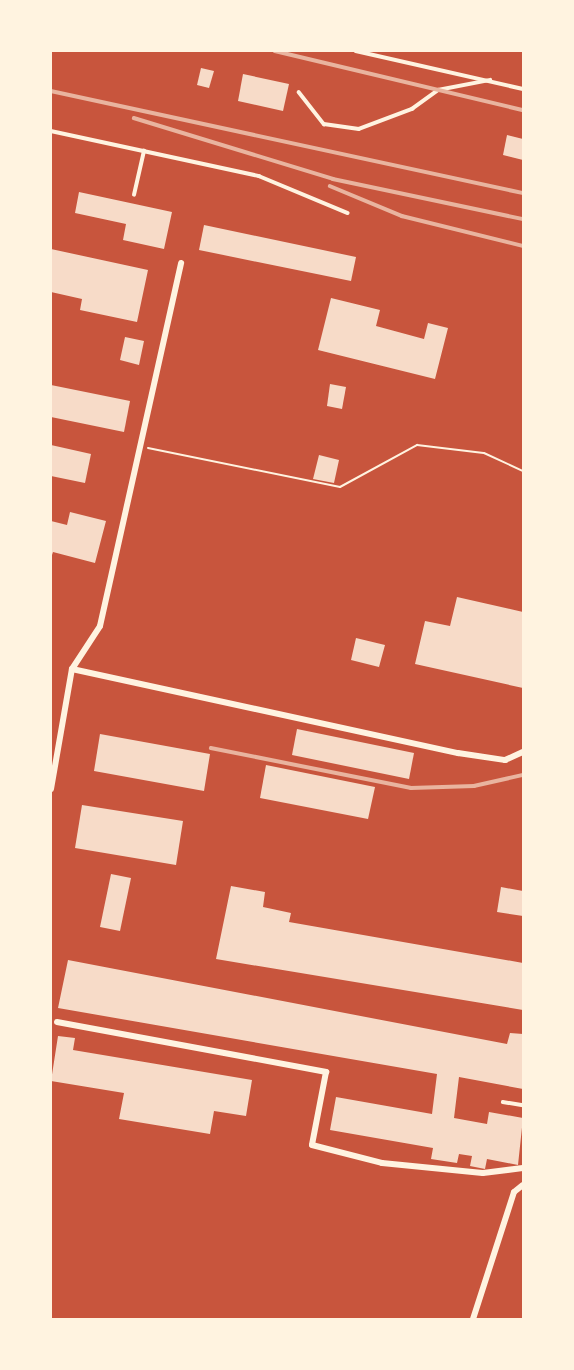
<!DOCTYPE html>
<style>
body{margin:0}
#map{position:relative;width:574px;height:1370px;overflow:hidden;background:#c8553d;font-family:Roboto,sans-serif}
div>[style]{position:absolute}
.building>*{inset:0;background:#f7dbc8}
.path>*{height:2px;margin:-1px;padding:0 1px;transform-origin:1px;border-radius:1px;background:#fff3e0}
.service>*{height:3.5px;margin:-1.75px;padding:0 1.75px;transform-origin:1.75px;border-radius:1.75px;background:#fff3e0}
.minor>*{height:6px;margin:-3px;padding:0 3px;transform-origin:3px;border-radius:3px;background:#fff3e0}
.rail>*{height:3.5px;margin:-1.75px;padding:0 1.75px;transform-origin:1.75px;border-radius:1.75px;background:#e9b49f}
span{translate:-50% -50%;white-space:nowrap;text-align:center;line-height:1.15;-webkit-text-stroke:7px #fff3e0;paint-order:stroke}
.frame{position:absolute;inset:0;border:52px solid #fff3e0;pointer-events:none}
</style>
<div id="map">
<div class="building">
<i style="clip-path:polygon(201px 68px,214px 71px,209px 88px,197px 85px)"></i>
<i style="clip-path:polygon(243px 74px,289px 84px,283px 111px,238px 101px)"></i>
<i style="clip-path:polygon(507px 135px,523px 139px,523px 160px,503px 155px)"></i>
<i style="clip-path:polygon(79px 192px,172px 212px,164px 249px,123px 240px,126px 224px,75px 213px)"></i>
<i style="clip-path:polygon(204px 225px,356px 257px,351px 281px,199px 250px)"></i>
<i style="clip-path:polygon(51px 249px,148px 270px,137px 322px,80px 310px,82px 299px,51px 292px)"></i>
<i style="clip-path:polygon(331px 298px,380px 310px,376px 326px,424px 339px,428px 323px,448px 328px,435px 379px,318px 350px)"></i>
<i style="clip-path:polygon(125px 337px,144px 341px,139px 365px,120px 360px)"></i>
<i style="clip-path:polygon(330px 384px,346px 387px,342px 409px,327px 406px)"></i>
<i style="clip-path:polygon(51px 385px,130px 401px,124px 432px,51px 417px)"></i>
<i style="clip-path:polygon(51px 445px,91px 454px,85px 483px,51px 476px)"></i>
<i style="clip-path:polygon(319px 455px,339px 460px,334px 483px,313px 479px)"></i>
<i style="clip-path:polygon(70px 512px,106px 521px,95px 563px,53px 552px,51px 558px,51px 521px,67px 525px)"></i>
<i style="clip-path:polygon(457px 597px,523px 612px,523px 688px,415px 664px,425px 621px,450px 626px)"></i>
<i style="clip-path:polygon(356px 638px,385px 645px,379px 667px,351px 660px)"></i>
<i style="clip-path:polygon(297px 729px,414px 753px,409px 779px,292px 755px)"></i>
<i style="clip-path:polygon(100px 734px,210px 754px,204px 791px,94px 771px)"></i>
<i style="clip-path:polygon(266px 765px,375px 787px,368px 819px,260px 798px)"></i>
<i style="clip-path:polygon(82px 805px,183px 821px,176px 865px,75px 848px)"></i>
<i style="clip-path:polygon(111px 874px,131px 878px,120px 931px,100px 927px)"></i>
<i style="clip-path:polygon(231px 886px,265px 892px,263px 907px,291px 913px,289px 922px,523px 963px,523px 1010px,216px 959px)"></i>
<i style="clip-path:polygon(501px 887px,523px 891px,523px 916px,497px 912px)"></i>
<i style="clip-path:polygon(68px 960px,507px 1044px,510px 1033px,523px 1034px,523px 1089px,459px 1077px,454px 1118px,487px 1124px,489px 1112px,523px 1118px,518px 1165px,487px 1159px,485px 1169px,470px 1166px,472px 1156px,459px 1154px,457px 1163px,431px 1159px,433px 1148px,330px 1130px,336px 1097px,432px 1114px,437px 1074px,58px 1008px)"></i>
<i style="clip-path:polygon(58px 1036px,75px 1038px,73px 1050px,252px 1080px,246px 1116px,214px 1111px,210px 1134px,119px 1119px,124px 1093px,51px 1081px)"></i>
</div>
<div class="path">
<i style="left:148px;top:448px;width:196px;rotate:11.5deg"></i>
<i style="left:340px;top:487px;width:88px;rotate:-28.6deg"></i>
<i style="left:417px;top:445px;width:67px;rotate:6.8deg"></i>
<i style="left:484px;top:453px;width:43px;rotate:24.8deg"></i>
</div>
<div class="service">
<i style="left:356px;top:51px;width:171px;rotate:12.8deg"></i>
<i style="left:299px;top:92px;width:41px;rotate:52deg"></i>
<i style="left:324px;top:124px;width:35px;rotate:8deg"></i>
<i style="left:359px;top:129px;width:57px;rotate:-20.7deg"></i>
<i style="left:412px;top:109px;width:32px;rotate:-36deg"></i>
<i style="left:438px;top:90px;width:53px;rotate:-10.9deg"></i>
<i style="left:51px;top:131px;width:213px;rotate:12.2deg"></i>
<i style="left:259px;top:176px;width:96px;rotate:22.6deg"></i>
<i style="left:134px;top:195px;width:45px;rotate:-77.2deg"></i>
<i style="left:503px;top:1102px;width:20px;rotate:9deg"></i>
</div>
<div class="minor">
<i style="left:72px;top:669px;width:395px;rotate:12.3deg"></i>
<i style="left:458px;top:753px;width:48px;rotate:8.5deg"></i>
<i style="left:505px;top:760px;width:20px;rotate:-24deg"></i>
<i style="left:51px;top:789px;width:122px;rotate:-80.1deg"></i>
<i style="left:72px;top:669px;width:51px;rotate:-56.9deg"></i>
<i style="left:100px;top:626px;width:372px;rotate:-77.4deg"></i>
<i style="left:57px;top:1022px;width:274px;rotate:10.5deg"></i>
<i style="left:326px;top:1072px;width:74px;rotate:100.9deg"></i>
<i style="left:312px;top:1145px;width:72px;rotate:14.4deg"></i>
<i style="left:382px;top:1163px;width:101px;rotate:5.7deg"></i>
<i style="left:483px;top:1173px;width:40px;rotate:-7.1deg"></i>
<i style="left:473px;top:1319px;width:133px;rotate:-72.1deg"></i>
<i style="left:514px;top:1192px;width:11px;rotate:-38deg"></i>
</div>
<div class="rail">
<i style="left:275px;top:51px;width:255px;rotate:13.4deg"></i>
<i style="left:51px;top:91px;width:483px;rotate:12.2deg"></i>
<i style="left:134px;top:118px;width:208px;rotate:17deg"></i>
<i style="left:333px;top:179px;width:194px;rotate:11.9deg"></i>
<i style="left:330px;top:186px;width:78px;rotate:22.6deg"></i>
<i style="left:402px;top:216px;width:125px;rotate:13.9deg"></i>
<i style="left:211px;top:748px;width:204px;rotate:11.3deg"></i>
<i style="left:411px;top:788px;width:63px;rotate:-1.8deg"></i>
<i style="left:474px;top:786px;width:50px;rotate:-12.7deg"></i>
</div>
<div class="frame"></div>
</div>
